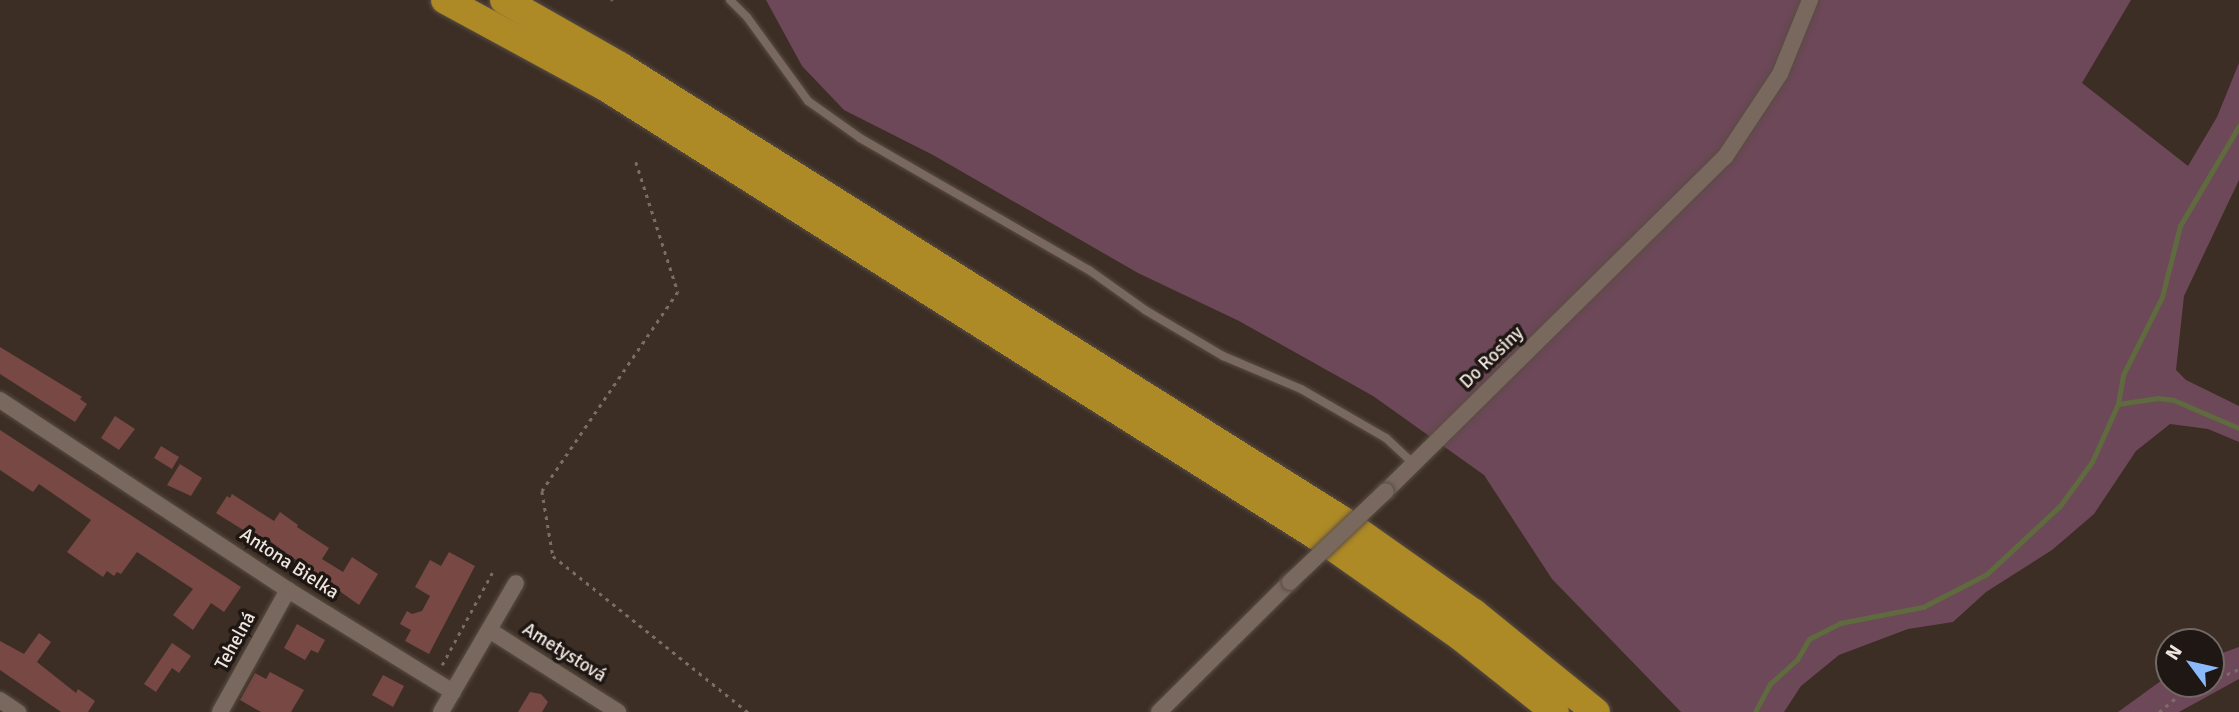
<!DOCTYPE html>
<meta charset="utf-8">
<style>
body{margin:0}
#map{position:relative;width:2239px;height:712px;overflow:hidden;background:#3c2e24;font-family:Signika,sans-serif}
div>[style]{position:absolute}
.green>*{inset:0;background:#6d4858}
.stream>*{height:4.5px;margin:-2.25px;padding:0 2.25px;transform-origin:2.25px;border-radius:2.25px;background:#5f6a3e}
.building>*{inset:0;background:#774844}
.path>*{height:2.5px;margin-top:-1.25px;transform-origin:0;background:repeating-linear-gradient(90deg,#7a6d65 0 3.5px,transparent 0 8.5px)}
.roads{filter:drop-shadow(0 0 2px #584c43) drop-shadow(0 0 2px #584c43)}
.lane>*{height:8px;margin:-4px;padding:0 4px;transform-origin:4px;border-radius:4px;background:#79685d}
.street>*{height:16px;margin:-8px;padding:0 8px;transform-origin:8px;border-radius:8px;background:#79685d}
.highway>*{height:28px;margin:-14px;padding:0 14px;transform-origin:14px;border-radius:14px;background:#ad8a25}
.bridges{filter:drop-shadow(0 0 2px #584c43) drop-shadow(0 0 2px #584c43)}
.street-bridge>*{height:16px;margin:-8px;padding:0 8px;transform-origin:8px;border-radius:8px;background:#79685d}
span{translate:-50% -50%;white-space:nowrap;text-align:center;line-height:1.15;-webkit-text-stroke:7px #1e1713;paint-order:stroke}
.street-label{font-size:19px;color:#efe5df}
.north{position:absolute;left:2155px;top:628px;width:70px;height:70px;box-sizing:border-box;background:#1e1713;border:2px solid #726965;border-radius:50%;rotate:303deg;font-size:19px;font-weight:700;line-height:28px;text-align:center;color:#efe5df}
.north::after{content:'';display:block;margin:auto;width:24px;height:32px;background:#8abafc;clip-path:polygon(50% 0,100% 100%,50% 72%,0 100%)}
</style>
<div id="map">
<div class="green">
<i style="clip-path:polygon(766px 0,2131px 0,2082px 83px,2188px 166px,2217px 117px,2239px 63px,2239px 180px,2184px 296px,2176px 370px,2186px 380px,2239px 406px,2239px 442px,2208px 429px,2170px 424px,2136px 451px,2094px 514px,2052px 550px,1986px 592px,1953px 622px,1908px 629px,1839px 655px,1801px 686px,1784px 712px,1681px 712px,1552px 579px,1484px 475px,1373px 396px,1239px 321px,1138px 273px,933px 155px,844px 110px,802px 66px)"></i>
<i style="clip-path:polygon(2239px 647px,2239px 679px,2179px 712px,2118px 712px,2169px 675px,2169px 684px,2211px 684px,2211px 657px)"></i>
</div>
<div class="stream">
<i style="left:2118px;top:404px;width:40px;rotate:-8.5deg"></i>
<i style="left:2158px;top:398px;width:16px;rotate:7deg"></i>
<i style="left:2174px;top:400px;width:71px;rotate:23.3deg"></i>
<i style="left:1755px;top:712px;width:32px;rotate:-62deg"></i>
<i style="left:1770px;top:684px;width:36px;rotate:-42deg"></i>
<i style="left:1797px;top:660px;width:24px;rotate:-60deg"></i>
<i style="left:1809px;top:639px;width:35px;rotate:-27deg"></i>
<i style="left:1840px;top:623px;width:85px;rotate:-10.9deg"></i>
<i style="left:1923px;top:607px;width:72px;rotate:-27.3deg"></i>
<i style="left:1987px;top:574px;width:100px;rotate:-43deg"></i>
<i style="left:2060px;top:506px;width:54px;rotate:-54deg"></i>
<i style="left:2092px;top:462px;width:64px;rotate:-65.9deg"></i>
<i style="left:2118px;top:404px;width:29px;rotate:-80deg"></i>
<i style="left:2123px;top:375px;width:87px;rotate:-63.4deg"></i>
<i style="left:2162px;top:297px;width:73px;rotate:-75.8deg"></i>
<i style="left:2180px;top:226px;width:116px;rotate:-59.5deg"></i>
</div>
<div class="building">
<i style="clip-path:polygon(0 347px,82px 397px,80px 399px,87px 404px,75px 422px,0 374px)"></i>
<i style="clip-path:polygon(115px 416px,135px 429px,119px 450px,101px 438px)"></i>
<i style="clip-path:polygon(0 430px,241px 587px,224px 612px,211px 603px,193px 630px,173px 615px,193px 589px,137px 552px,121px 574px,117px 572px,114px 576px,107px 571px,103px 577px,67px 552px,91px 520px,39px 484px,33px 492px,0 470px)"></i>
<i style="clip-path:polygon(161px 446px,179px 457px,172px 469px,154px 458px)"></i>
<i style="clip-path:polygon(180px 464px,202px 478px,191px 496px,167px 485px)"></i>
<i style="clip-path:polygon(232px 494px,274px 521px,280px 512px,298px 525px,297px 527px,329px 548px,322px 559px,343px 572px,352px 557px,378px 574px,359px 605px,264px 537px,261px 541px,216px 513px,227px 496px,230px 498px)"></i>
<i style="clip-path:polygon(449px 552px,475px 566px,429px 654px,405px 641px,411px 630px,400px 624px,407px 611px,412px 614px,422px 611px,430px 596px,415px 587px,430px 560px,441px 566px)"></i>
<i style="clip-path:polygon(297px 624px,325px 640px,318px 653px,311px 650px,305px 660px,284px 648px)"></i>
<i style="clip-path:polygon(39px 633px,51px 642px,37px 662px,76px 693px,78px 689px,95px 701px,88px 712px,61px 712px,0 670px,0 641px,24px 654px)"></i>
<i style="clip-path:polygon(172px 643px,191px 656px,179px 673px,172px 668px,156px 692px,144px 684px)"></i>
<i style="clip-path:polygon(270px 672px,304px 690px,291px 712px,261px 712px,240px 700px,255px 673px,266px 679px)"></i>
<i style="clip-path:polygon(383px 675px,404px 686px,393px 707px,372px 695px)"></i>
<i style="clip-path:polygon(530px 692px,541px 694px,548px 702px,542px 712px,518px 712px)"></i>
</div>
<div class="path">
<i style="left:612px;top:0;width:1px;rotate:90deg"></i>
<i style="left:636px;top:162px;width:137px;rotate:72.1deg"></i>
<i style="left:678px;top:292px;width:241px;rotate:124.3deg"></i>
<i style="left:542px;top:491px;width:66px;rotate:80.4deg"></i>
<i style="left:553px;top:556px;width:250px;rotate:38.7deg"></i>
<i style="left:442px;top:665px;width:105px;rotate:-61.5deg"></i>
<i style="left:2211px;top:681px;width:30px;rotate:-23deg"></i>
<i style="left:2159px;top:712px;width:26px;rotate:-40deg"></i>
<i style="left:2179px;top:695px;width:27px;rotate:-24deg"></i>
</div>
<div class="roads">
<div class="lane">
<i style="left:730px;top:0;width:24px;rotate:45deg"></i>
<i style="left:747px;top:17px;width:104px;rotate:54deg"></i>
<i style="left:808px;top:101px;width:64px;rotate:35.4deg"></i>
<i style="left:860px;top:138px;width:264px;rotate:30deg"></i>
<i style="left:1089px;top:270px;width:69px;rotate:35.5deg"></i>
<i style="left:1145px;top:310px;width:91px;rotate:30.5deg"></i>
<i style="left:1223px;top:356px;width:85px;rotate:22.9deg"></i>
<i style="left:1301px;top:389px;width:98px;rotate:30deg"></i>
<i style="left:1386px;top:438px;width:38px;rotate:43deg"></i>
</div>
<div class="street">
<i style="left:0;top:400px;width:345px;rotate:33.4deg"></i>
<i style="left:288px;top:590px;width:194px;rotate:31.7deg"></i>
<i style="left:1386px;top:491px;width:476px;rotate:-44.6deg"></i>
<i style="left:1725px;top:157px;width:100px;rotate:-56.5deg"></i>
<i style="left:1780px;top:74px;width:80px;rotate:-67.9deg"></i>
<i style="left:489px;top:630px;width:153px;rotate:32.4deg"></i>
<i style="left:0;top:700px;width:22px;rotate:34deg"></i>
<i style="left:220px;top:712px;width:140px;rotate:-60.9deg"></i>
<i style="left:441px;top:712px;width:149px;rotate:-59.8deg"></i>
<i style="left:1159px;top:712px;width:185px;rotate:-44.8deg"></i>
</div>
<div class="highway">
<i style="left:445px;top:0;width:184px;rotate:28.5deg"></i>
<i style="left:607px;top:88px;width:850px;rotate:32.27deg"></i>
<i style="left:1326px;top:542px;width:165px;rotate:35.1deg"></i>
<i style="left:1461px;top:637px;width:120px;rotate:38.6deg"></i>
<i style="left:504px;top:0;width:133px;rotate:29.6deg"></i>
<i style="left:620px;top:66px;width:853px;rotate:32.16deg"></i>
<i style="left:1342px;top:520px;width:161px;rotate:35.2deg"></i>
<i style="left:1474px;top:613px;width:157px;rotate:39.1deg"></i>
</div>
</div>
<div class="bridges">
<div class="street-bridge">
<i style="left:1290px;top:582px;width:132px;rotate:-43.5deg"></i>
</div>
</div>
<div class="street-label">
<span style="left:1492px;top:358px;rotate:-44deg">Do Rosiny</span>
<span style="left:289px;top:564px;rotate:33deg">Antona Bielka</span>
<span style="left:236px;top:641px;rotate:-61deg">Tehelná</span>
<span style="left:564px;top:653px;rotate:32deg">Ametystová</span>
</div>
<div class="north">N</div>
</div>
